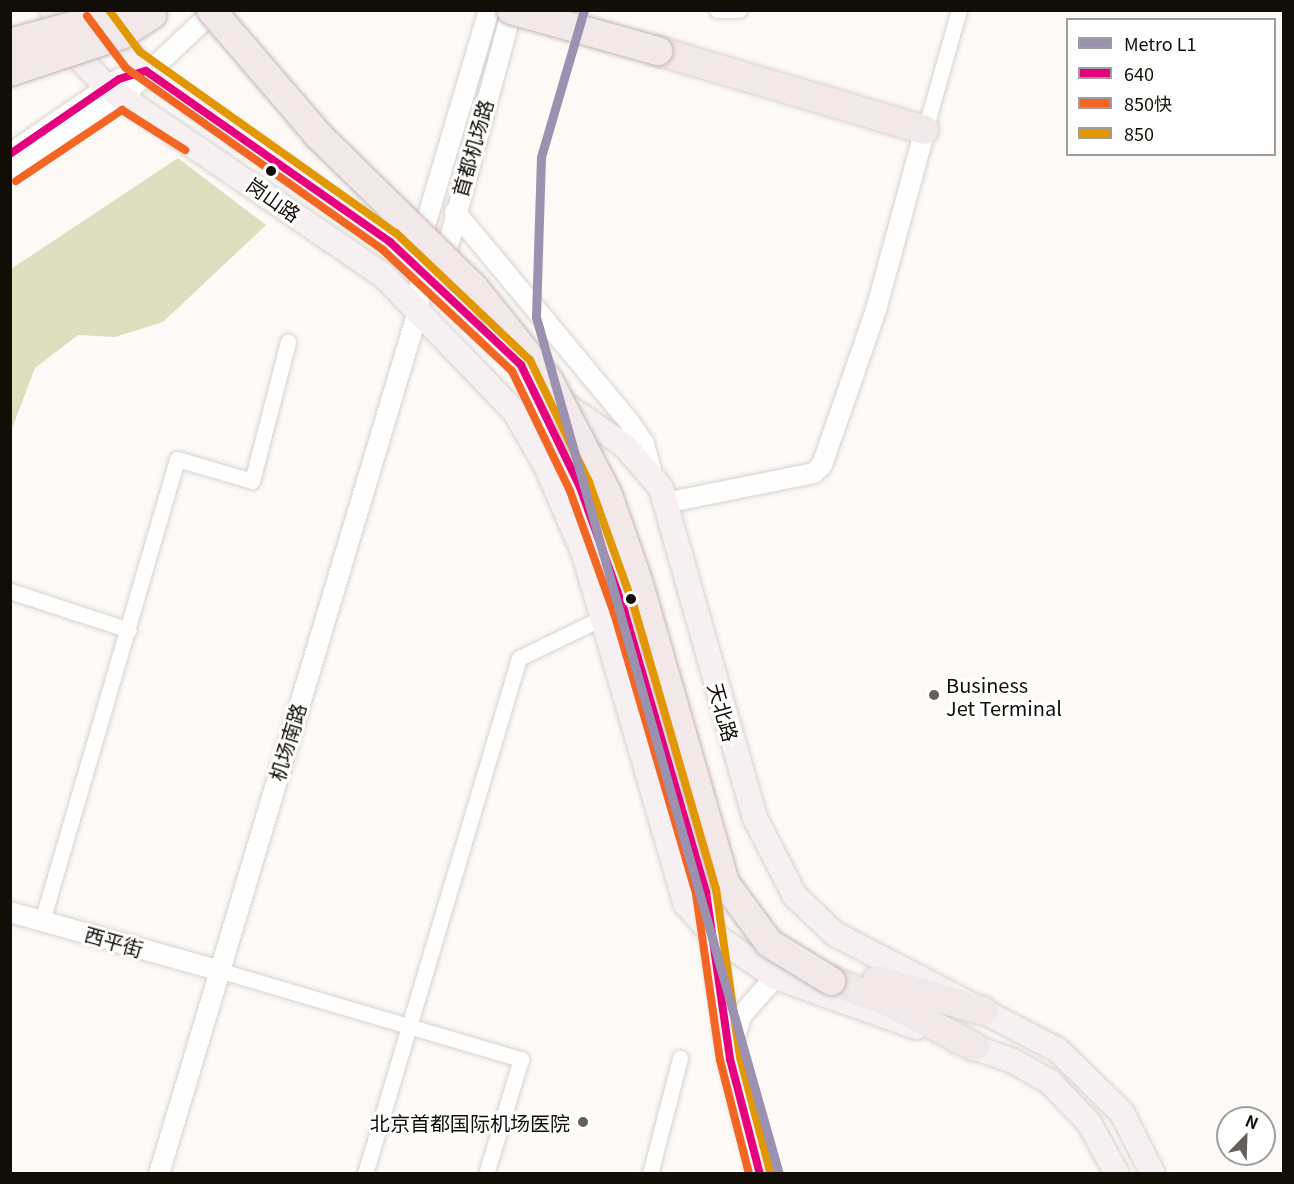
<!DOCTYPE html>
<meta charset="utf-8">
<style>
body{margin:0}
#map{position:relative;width:1294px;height:1184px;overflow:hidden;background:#fcf9f6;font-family:Georgia,"Noto Sans SC",serif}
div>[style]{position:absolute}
.forest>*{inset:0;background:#dcdfbd}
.roads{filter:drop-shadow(0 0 2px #d8d3cf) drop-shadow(0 0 2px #d8d3cf)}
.minor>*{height:15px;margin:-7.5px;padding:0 7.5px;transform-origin:7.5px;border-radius:7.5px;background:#fffefe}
.tertiary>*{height:20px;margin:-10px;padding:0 10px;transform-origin:10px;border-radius:10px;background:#fffefe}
.primary>*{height:24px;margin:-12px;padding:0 12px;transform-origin:12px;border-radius:12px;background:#f7f0f2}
.motorway>*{height:28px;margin:-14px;padding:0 14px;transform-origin:14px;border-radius:14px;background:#f2e7e9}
.bridges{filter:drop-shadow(0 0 2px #c2b6b7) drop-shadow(0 0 2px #c2b6b7)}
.motorway-bridge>*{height:28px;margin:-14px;padding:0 14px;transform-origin:14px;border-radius:14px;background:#f2e7e9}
.bus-1>*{height:8px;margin:-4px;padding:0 4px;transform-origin:4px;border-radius:4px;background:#e5007d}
.bus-2>*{height:8px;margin:-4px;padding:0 4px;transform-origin:4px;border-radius:4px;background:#f26522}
.bus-3>*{height:8px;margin:-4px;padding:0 4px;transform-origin:4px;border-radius:4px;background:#e09701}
.metro-1>*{height:9px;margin:-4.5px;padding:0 4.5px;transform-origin:4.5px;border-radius:4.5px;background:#9b91b1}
.dots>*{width:16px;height:16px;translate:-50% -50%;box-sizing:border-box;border:3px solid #fff;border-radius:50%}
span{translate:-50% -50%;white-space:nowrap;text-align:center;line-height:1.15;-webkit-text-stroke:6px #fff;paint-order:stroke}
.street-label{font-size:20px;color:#110d07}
.poi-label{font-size:20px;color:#110d07}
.left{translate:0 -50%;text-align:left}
.right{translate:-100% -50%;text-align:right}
.frame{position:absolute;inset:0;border:12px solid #110d07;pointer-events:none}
.legend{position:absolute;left:1066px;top:18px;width:210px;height:138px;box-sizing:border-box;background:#fff;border:2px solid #a09e9c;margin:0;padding:8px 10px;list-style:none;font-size:18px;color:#110d07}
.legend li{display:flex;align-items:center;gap:12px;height:30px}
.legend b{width:30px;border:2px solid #a09e9c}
.north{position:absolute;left:1216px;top:1106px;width:60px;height:60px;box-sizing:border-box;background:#fff;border:2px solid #a09e9c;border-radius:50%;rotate:23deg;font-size:16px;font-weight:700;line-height:24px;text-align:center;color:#110d07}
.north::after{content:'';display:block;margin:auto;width:21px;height:27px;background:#63605b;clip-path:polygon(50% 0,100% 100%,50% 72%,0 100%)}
</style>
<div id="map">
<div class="forest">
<i style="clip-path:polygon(178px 158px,266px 225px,163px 322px,115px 337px,78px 335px,35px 368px,11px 431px,11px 269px)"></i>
</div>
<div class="roads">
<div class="minor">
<i style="left:717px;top:10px;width:22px"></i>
<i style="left:925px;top:130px;width:125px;rotate:-74.2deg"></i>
<i style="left:10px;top:591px;width:125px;rotate:18.1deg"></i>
<i style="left:42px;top:921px;width:481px;rotate:-73.7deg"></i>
<i style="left:177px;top:459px;width:78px;rotate:16.3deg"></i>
<i style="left:252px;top:481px;width:144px;rotate:-75.5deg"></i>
<i style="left:218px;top:970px;width:316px;rotate:16.4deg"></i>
<i style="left:521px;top:1059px;width:120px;rotate:106.9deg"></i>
<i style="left:365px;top:1174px;width:538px;rotate:-73.38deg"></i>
<i style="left:519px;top:658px;width:97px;rotate:-25.8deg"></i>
<i style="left:650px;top:1174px;width:120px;rotate:-75.5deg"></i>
</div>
<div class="tertiary">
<i style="left:10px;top:154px;width:132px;rotate:-34.5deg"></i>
<i style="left:119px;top:79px;width:28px;rotate:-17deg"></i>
<i style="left:10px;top:172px;width:135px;rotate:-33.8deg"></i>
<i style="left:122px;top:97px;width:127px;rotate:-43.1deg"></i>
<i style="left:455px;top:212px;width:274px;rotate:50.3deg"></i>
<i style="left:630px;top:423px;width:25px;rotate:56deg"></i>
<i style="left:644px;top:444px;width:28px;rotate:75deg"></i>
<i style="left:442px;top:268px;width:267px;rotate:-74.8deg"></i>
<i style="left:665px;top:503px;width:152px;rotate:-11.4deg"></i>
<i style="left:814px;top:473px;width:11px;rotate:-45deg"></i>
<i style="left:822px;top:465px;width:164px;rotate:-70.8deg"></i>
<i style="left:876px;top:310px;width:187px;rotate:-74.8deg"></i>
<i style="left:10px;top:912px;width:216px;rotate:15.6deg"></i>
<i style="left:731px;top:1049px;width:34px;rotate:-73deg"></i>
<i style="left:741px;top:1016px;width:52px;rotate:-48.9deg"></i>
<i style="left:159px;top:1174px;width:901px;rotate:-73.29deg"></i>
<i style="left:418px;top:311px;width:85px;rotate:-85.3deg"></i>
<i style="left:425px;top:226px;width:225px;rotate:-73.5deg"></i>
</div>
<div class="primary">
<i style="left:52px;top:10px;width:58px;rotate:59.9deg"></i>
<i style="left:81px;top:60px;width:37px;rotate:46deg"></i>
<i style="left:107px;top:87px;width:334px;rotate:34.3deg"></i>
<i style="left:383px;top:275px;width:190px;rotate:46.1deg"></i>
<i style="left:515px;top:412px;width:62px;rotate:60.1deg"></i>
<i style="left:546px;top:466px;width:96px;rotate:66.6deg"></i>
<i style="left:584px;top:554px;width:365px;rotate:73.8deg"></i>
<i style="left:686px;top:904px;width:37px;rotate:49deg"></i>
<i style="left:710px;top:932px;width:79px;rotate:34.7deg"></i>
<i style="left:775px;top:977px;width:150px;rotate:19.5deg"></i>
<i style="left:102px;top:24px;width:64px;rotate:46.9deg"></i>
<i style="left:146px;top:71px;width:298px;rotate:35deg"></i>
<i style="left:390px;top:242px;width:180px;rotate:43.2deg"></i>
<i style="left:521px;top:365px;width:136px;rotate:64.2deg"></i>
<i style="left:580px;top:487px;width:131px;rotate:70.3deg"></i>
<i style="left:624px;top:610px;width:294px;rotate:73.8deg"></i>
<i style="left:706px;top:892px;width:169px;rotate:81.8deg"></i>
<i style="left:730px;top:1059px;width:119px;rotate:75.4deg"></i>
<i style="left:557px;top:399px;width:83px;rotate:34.7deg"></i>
<i style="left:625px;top:446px;width:55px;rotate:49.4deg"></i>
<i style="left:661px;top:488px;width:343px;rotate:74.1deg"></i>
<i style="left:755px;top:818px;width:88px;rotate:62.9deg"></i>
<i style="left:795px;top:896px;width:55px;rotate:43.5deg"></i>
<i style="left:835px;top:934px;width:251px;rotate:27.5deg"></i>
<i style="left:1058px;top:1050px;width:90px;rotate:44.5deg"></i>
<i style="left:1122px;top:1113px;width:68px;rotate:63.1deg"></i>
<i style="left:957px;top:1041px;width:59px;rotate:19.7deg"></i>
<i style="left:1013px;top:1061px;width:43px;rotate:29.6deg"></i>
<i style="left:1050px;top:1082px;width:57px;rotate:46.4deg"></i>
<i style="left:1089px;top:1123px;width:58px;rotate:61.2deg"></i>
</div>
<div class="motorway">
<i style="left:658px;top:51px;width:278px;rotate:16.5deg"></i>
<i style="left:877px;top:980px;width:111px;rotate:16.2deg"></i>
<i style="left:831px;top:981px;width:63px;rotate:20.4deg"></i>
<i style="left:890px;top:1003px;width:96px;rotate:27.4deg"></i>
</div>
</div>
<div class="bridges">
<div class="motorway-bridge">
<i style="left:211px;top:10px;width:165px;rotate:49.4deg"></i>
<i style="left:318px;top:135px;width:219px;rotate:44.4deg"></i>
<i style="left:474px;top:288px;width:119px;rotate:51.1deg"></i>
<i style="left:549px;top:381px;width:128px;rotate:62.6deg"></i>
<i style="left:608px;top:495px;width:91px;rotate:70.8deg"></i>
<i style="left:638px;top:581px;width:314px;rotate:73.9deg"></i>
<i style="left:725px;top:883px;width:74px;rotate:53.7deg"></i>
<i style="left:769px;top:943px;width:73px;rotate:31.5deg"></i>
<i style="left:511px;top:10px;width:153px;rotate:15.6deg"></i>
<i style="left:10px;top:43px;width:93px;rotate:-15.5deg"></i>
<i style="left:100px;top:18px;width:52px;rotate:-3.3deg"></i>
<i style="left:10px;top:72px;width:117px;rotate:-18.4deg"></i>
<i style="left:121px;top:35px;width:37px;rotate:-33deg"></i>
</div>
</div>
<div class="bus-1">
<i style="left:10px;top:154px;width:132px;rotate:-34.5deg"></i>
<i style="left:119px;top:79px;width:28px;rotate:-17deg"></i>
<i style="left:146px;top:71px;width:298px;rotate:35deg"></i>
<i style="left:390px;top:242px;width:180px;rotate:43.2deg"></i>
<i style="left:521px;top:365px;width:136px;rotate:64.2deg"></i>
<i style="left:580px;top:487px;width:131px;rotate:70.3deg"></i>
<i style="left:624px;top:610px;width:294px;rotate:73.8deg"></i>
<i style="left:706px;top:892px;width:169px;rotate:81.8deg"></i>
<i style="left:730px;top:1059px;width:119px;rotate:75.4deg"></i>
</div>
<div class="bus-2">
<i style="left:87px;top:16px;width:65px;rotate:53.1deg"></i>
<i style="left:126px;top:68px;width:315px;rotate:35.3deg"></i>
<i style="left:383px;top:250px;width:177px;rotate:43.2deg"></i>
<i style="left:512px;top:371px;width:133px;rotate:64.2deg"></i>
<i style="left:570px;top:491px;width:130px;rotate:70.2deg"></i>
<i style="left:614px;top:613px;width:293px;rotate:73.7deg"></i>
<i style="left:696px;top:894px;width:168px;rotate:81.8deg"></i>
<i style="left:720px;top:1060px;width:118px;rotate:75.7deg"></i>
<i style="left:16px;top:181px;width:128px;rotate:-33.8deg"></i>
<i style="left:122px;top:110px;width:75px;rotate:32.4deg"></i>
</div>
<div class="bus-3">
<i style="left:109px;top:10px;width:52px;rotate:53.6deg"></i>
<i style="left:140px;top:52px;width:314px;rotate:35.3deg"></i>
<i style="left:396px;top:233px;width:185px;rotate:43.5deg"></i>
<i style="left:530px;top:360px;width:136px;rotate:64.2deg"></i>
<i style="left:589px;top:482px;width:133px;rotate:70.2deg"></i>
<i style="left:634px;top:607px;width:294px;rotate:73.8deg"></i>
<i style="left:716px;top:889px;width:170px;rotate:81.9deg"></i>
<i style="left:740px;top:1057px;width:118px;rotate:75.3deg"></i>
</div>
<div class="metro-1">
<i style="left:584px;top:10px;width:153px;rotate:106.3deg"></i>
<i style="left:541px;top:157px;width:160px;rotate:91.8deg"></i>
<i style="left:536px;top:317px;width:891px;rotate:74.17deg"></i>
</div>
<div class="dots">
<i style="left:271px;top:171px;background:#110d07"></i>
<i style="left:631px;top:599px;background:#110d07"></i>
<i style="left:934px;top:695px;background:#63605b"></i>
<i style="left:583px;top:1122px;background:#63605b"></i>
</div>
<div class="street-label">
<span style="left:472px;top:148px;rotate:-74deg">首都机场路</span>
<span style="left:274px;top:199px;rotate:35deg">岗山路</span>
<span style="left:724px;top:712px;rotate:74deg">天北路</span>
<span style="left:287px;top:742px;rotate:-73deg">机场南路</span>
<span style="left:114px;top:941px;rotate:16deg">西平街</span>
</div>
<div class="poi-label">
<span class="left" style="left:946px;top:696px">Business<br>Jet Terminal</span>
<span class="right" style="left:570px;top:1122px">北京首都国际机场医院</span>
</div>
<div class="frame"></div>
<ul class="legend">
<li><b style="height:8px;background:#9b91b1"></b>Metro L1</li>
<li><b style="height:8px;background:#e5007d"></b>640</li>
<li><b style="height:8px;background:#f26522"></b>850快</li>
<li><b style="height:8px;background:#e09701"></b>850</li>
</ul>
<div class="north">N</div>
</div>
